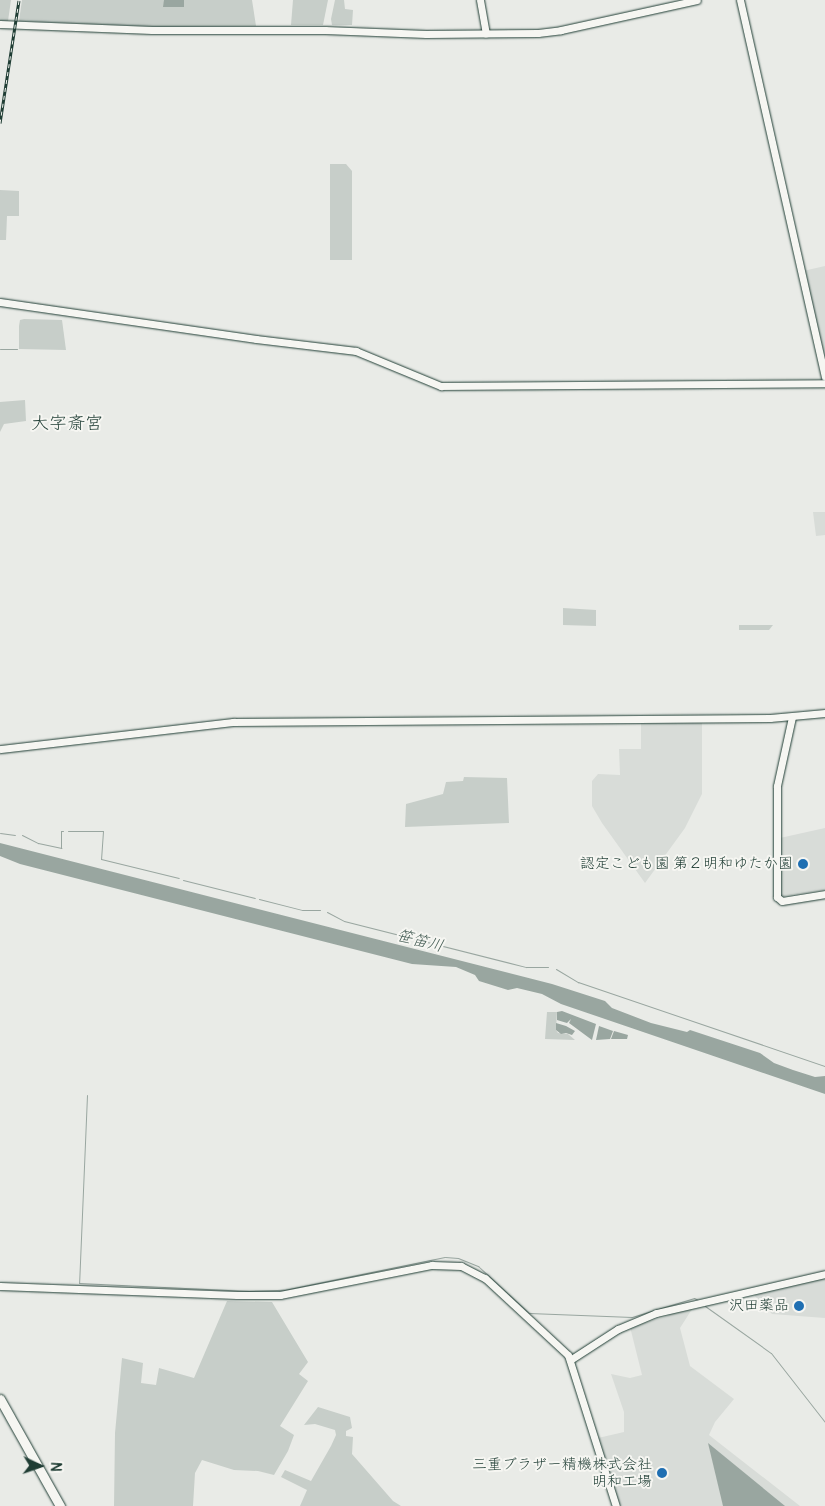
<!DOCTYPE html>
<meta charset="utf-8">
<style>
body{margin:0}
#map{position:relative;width:825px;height:1506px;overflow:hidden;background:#e9ebe7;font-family:Pangolin,"Klee One",sans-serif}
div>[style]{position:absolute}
.built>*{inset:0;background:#d8dcd8}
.green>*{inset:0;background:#c7cec9}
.water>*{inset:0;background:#99a6a0}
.stream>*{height:1px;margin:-0.5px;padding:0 0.5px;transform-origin:0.5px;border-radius:0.5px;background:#99a6a0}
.roads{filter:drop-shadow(0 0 1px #1f3d34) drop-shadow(0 0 1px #1f3d34)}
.minor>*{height:7px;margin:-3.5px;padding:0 3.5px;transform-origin:3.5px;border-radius:3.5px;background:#f6f6f2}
.major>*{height:9px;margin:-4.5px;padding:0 4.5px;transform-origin:4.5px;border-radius:4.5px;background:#f6f6f2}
.rail>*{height:3px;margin-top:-1.5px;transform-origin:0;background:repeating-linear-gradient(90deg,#f6f6f2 0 4px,#1f3d34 0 8px);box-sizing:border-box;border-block:1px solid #1f3d34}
.dots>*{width:14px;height:14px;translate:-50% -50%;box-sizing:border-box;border:2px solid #f6f6f2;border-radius:50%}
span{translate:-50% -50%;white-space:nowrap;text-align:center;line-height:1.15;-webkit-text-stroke:4px #f6f6f2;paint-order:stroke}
.poi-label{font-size:15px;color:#1f3d34}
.right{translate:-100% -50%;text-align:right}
.water-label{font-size:16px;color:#445c54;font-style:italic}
.quarter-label{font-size:18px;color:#1f3d34}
.north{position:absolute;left:15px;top:1441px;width:50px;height:50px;-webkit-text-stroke:4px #f6f6f2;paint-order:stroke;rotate:93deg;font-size:14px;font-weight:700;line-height:20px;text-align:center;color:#1f3d34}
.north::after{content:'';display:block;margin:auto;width:18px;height:22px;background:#1f3d34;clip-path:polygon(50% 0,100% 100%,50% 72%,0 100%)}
</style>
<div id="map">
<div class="built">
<i style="clip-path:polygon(825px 266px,825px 365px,803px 271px)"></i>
<i style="clip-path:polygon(813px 512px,825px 512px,825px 535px,816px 536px)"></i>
<i style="clip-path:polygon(641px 722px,702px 722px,702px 794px,685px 828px,645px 883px,602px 823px,592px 806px,592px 781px,598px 774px,620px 775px,619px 749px,641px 749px)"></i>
<i style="clip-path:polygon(825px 828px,825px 890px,784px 896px,781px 894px,780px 838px)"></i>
<i style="clip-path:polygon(825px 1277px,825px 1318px,772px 1314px,753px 1294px)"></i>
<i style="clip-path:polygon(694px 1306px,680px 1328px,690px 1366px,734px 1399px,715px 1422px,709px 1435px,800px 1506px,619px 1506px,598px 1438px,624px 1432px,624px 1412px,611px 1374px,630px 1378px,642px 1375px,630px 1327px,668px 1316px,672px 1312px)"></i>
</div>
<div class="green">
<i style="clip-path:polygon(0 0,11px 0,8px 21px,0 21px)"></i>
<i style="clip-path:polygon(22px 0,252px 0,256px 26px,160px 27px,19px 21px)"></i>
<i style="clip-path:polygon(293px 0,328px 0,323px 25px,291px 25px)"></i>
<i style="clip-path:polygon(335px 0,344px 0,345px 9px,353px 10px,352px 25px,332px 25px,331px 19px)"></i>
<i style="clip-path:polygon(330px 164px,346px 164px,352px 171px,352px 260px,330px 260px)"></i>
<i style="clip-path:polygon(0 190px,19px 191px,19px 216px,7px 216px,6px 240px,0 240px)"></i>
<i style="clip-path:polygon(24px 319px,62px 320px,66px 350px,19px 349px,19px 326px,20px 320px)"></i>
<i style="clip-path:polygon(25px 400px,26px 421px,4px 424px,0 432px,0 402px)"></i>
<i style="clip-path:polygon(563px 608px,596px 610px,596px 626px,563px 625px)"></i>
<i style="clip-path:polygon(739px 625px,773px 625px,769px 630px,739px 630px)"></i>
<i style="clip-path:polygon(464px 777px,507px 778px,509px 823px,405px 827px,406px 804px,443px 794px,446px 782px,463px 781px)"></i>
<i style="clip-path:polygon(547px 1012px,557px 1012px,556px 1030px,558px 1033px,568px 1034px,575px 1040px,545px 1039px)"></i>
<i style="clip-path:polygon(227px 1301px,272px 1302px,308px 1362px,299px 1374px,308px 1381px,280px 1426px,294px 1435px,288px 1451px,274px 1475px,258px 1471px,234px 1470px,202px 1460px,195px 1473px,193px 1506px,114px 1506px,115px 1433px,122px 1358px,143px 1363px,141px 1383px,156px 1385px,159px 1368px,194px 1378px)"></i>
<i style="clip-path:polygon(318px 1407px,350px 1417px,352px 1428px,346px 1431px,346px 1436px,353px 1437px,352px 1454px,393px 1501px,401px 1506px,300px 1506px,307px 1490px,281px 1477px,285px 1470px,311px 1481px,331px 1446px,336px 1435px,335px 1430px,315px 1424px,304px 1425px)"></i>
</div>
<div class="water">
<i style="clip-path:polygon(164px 0,184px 0,184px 7px,163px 7px)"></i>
<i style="clip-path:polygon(0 843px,552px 984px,605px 1001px,612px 1008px,651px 1023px,687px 1032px,690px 1030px,760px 1053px,774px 1063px,793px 1070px,815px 1077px,825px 1076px,825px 1094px,561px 1004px,542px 994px,517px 988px,508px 990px,479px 981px,475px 975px,456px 967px,412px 964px,20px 864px,0 856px)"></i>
<i style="clip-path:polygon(562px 1011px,596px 1024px,592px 1040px,569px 1023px,571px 1019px,567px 1023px,557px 1020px,557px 1012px)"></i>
<i style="clip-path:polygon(556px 1023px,566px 1026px,575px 1031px,572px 1035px,566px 1033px,561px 1034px,556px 1030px)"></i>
<i style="clip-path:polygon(599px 1026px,613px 1031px,610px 1039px,596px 1040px)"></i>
<i style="clip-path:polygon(614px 1031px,628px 1035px,627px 1039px,611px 1039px)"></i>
<i style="clip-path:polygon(708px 1443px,785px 1506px,723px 1506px)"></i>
</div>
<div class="stream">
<i style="left:0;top:349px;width:17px"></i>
<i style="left:68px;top:831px;width:35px"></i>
<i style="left:103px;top:831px;width:28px;rotate:94deg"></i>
<i style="left:101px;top:859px;width:80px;rotate:13.7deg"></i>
<i style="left:0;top:833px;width:15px;rotate:8deg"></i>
<i style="left:22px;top:835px;width:18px;rotate:27deg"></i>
<i style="left:38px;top:843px;width:24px;rotate:12deg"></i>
<i style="left:61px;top:848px;width:17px;rotate:-90deg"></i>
<i style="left:61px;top:831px;width:2px"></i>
<i style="left:183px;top:880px;width:74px;rotate:14deg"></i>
<i style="left:259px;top:899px;width:44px;rotate:14.3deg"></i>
<i style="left:302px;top:910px;width:18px"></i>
<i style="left:327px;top:912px;width:19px;rotate:28deg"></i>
<i style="left:344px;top:921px;width:188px;rotate:14.2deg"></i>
<i style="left:526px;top:967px;width:22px"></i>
<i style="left:556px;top:969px;width:26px;rotate:31deg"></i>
<i style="left:578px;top:982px;width:261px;rotate:18.8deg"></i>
<i style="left:87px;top:1095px;width:188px;rotate:92.4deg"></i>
<i style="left:79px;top:1283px;width:170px;rotate:2.7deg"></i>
<i style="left:249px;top:1291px;width:35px;rotate:-2deg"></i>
<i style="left:284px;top:1290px;width:164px;rotate:-11.6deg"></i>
<i style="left:445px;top:1257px;width:13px;rotate:4deg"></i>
<i style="left:458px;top:1258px;width:22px;rotate:22deg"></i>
<i style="left:478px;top:1266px;width:69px;rotate:42.7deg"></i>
<i style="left:529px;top:1313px;width:103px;rotate:2.2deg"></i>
<i style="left:632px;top:1317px;width:65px;rotate:-17deg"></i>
<i style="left:694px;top:1298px;width:4px;rotate:27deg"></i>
<i style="left:705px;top:1306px;width:81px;rotate:35.5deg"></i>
<i style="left:771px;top:1353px;width:88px;rotate:52deg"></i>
</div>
<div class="roads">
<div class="minor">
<i style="left:480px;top:0;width:34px;rotate:80deg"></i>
<i style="left:740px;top:0;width:386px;rotate:77.3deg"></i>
<i style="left:0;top:24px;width:152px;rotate:2.3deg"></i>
<i style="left:152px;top:30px;width:173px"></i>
<i style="left:325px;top:30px;width:101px;rotate:2.3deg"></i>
<i style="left:426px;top:34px;width:112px;rotate:-0.5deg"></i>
<i style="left:538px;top:33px;width:23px;rotate:-7deg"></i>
<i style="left:561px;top:30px;width:139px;rotate:-12.4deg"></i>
<i style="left:0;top:302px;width:259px;rotate:8.2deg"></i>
<i style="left:256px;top:339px;width:101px;rotate:6.8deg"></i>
<i style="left:356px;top:351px;width:92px;rotate:22.4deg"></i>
<i style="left:441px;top:386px;width:384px;rotate:-0.4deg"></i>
<i style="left:792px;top:717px;width:71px;rotate:102.3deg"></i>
<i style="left:777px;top:786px;width:111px;rotate:90deg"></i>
<i style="left:777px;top:897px;width:6px;rotate:39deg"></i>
<i style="left:782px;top:901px;width:44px;rotate:-9.2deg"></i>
<i style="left:0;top:749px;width:235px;rotate:-6.6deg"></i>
<i style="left:233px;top:722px;width:537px;rotate:-0.43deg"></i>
<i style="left:770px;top:718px;width:55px;rotate:-5.2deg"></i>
<i style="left:0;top:1286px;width:237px;rotate:2.2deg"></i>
<i style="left:237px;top:1295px;width:43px"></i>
<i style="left:280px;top:1295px;width:155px;rotate:-11.2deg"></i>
<i style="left:432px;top:1265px;width:29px;rotate:2deg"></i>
<i style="left:461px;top:1266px;width:27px;rotate:27deg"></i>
<i style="left:485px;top:1278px;width:113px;rotate:42.9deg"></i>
<i style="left:568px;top:1355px;width:158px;rotate:72.4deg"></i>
<i style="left:570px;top:1360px;width:57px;rotate:-32.9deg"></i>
<i style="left:618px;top:1329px;width:41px;rotate:-22.8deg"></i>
<i style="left:656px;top:1313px;width:173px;rotate:-13deg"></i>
</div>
<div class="major">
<i style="left:0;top:1399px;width:123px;rotate:60.7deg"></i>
</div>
</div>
<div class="rail">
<i style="left:0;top:123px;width:124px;rotate:-81.2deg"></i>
</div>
<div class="dots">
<i style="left:803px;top:864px;background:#1f6fb2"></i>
<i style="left:799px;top:1306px;background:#1f6fb2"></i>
<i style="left:662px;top:1473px;background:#1f6fb2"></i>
</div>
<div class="poi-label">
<span class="right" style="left:793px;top:864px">認定こども園 第２明和ゆたか園</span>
<span class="right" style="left:789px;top:1306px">沢田薬品</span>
<span class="right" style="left:652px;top:1473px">三重ブラザー精機株式会社<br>明和工場</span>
</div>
<div class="water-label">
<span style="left:420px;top:941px;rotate:14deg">笹笛川</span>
</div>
<div class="quarter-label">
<span style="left:67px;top:424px">大字斎宮</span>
</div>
<div class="north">N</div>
</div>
